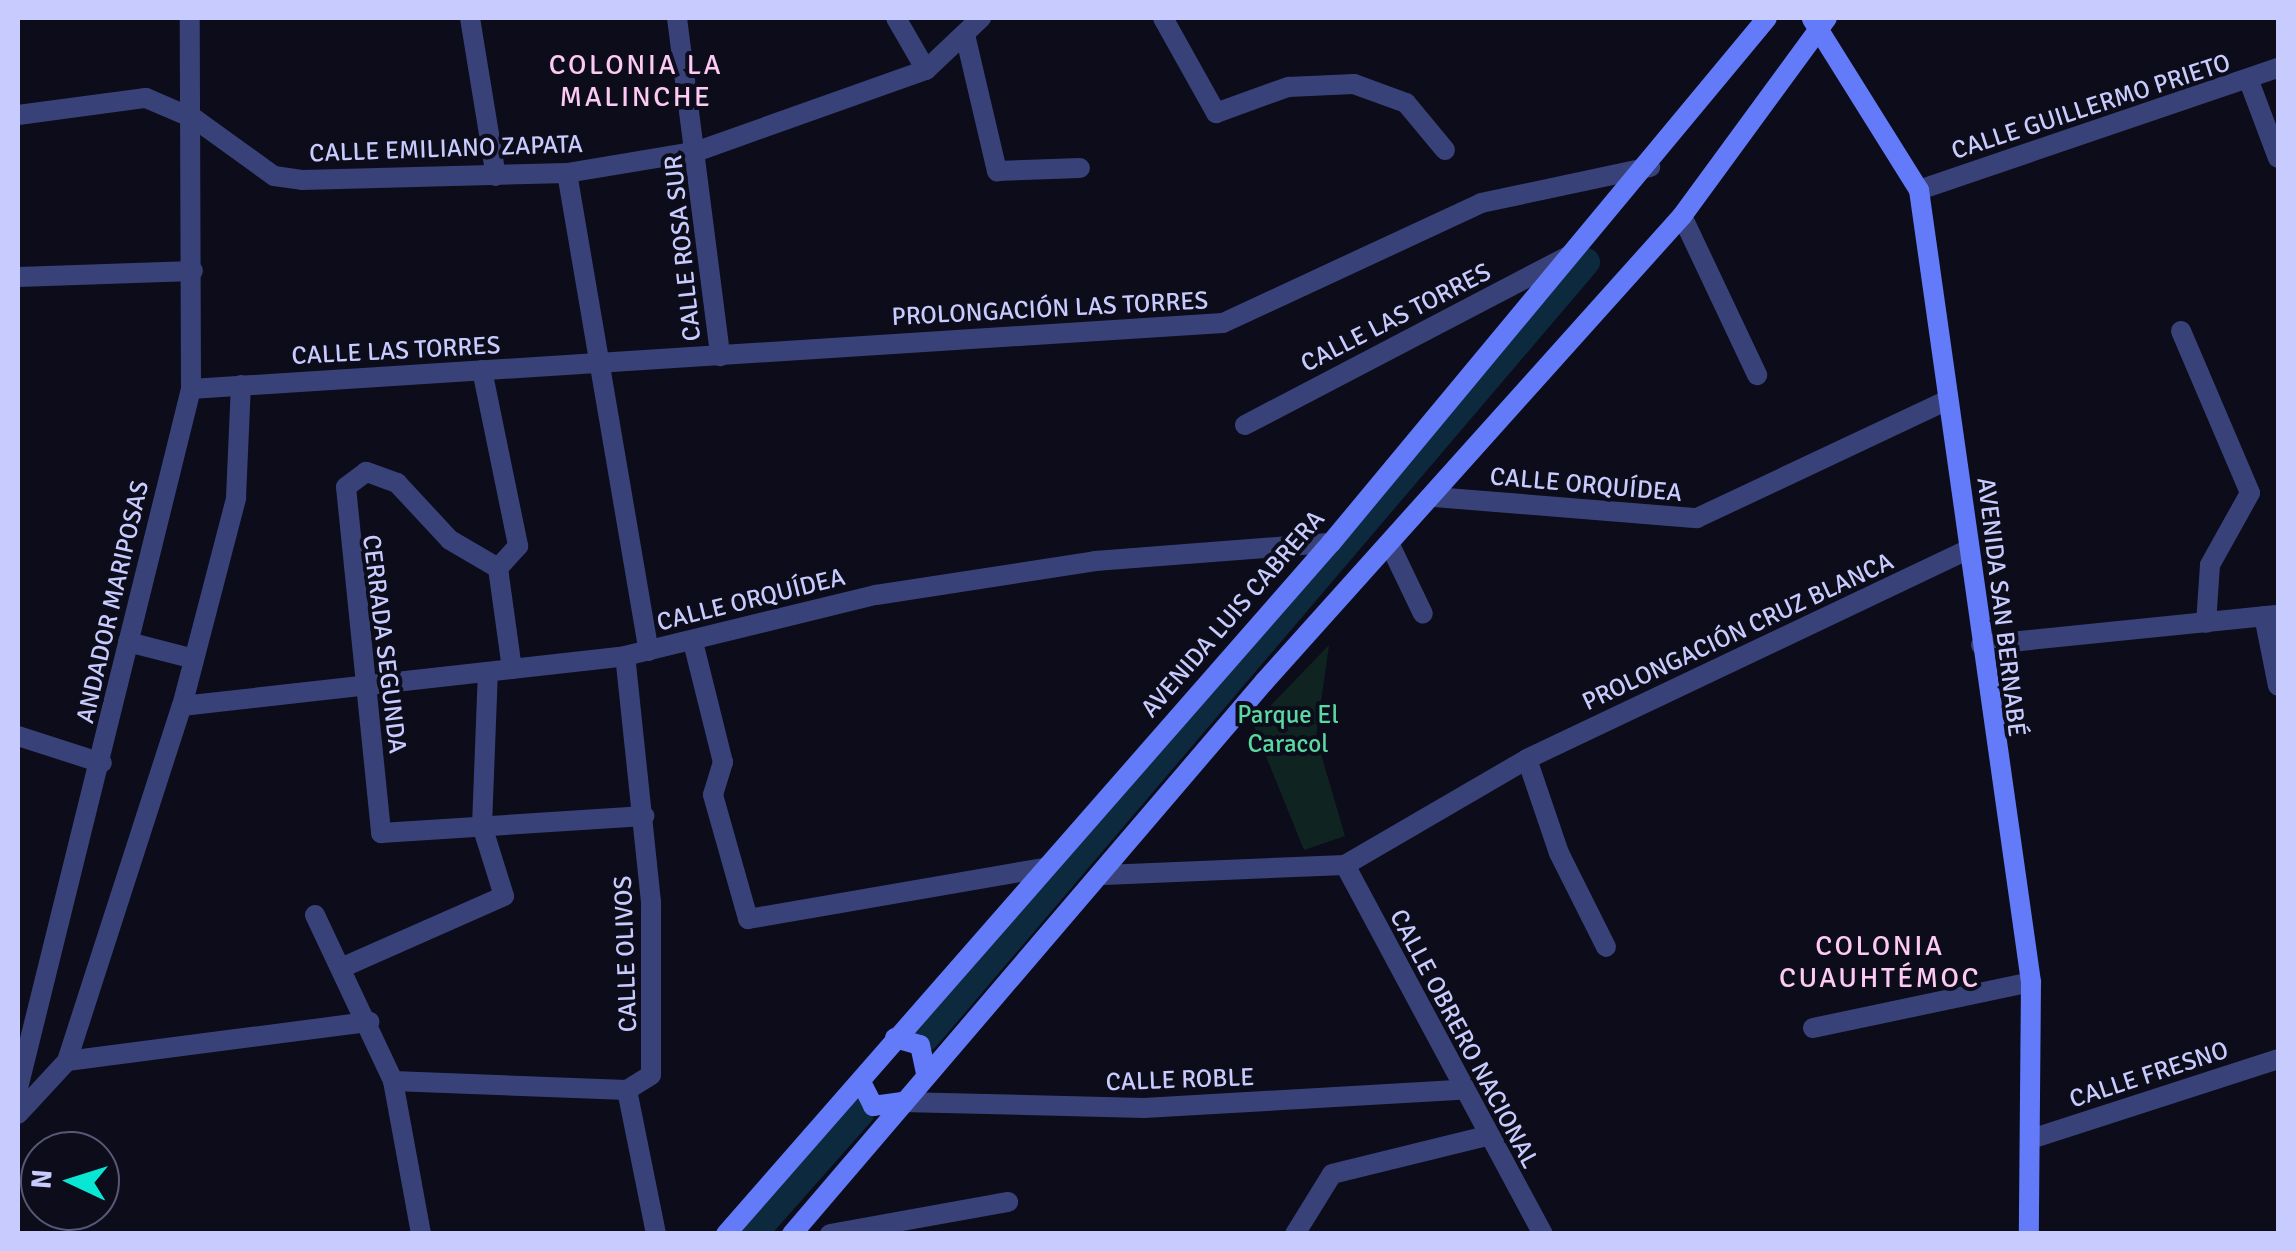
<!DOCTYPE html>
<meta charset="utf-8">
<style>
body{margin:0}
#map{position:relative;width:2296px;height:1251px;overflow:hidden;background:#0c0c1b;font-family:Signika,sans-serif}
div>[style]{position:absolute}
.green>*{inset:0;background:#0f2420}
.canal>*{height:28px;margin:-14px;padding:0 14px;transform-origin:14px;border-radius:14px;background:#0d293d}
.street>*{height:20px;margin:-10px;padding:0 10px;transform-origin:10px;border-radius:10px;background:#384278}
.secondary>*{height:20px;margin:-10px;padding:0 10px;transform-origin:10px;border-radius:10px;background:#637bf8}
span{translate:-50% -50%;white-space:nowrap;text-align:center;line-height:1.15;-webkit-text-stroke:8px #0c0c1b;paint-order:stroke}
.street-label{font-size:25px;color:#c8cbfd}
.park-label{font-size:25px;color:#59d8a1}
.neighbourhood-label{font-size:28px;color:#fdcaf3;letter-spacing:2.5px}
.frame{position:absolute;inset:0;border:20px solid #c8cbfd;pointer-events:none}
.north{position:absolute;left:20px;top:1131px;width:100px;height:100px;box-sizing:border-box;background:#0c0c1b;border:2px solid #575875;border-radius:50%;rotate:274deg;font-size:28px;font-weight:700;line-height:40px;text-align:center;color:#c8cbfd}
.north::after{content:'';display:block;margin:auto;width:35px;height:45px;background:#0ae6d4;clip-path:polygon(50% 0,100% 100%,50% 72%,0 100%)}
</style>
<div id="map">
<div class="green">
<i style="clip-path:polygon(1329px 645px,1316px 737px,1345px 836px,1304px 850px,1253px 724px)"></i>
</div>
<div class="canal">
<i style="left:926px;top:1037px;width:1018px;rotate:-49.58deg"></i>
<i style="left:753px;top:1234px;width:162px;rotate:-48.5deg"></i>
</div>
<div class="street">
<i style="left:470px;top:18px;width:160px;rotate:80.7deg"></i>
<i style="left:677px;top:18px;width:341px;rotate:82.7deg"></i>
<i style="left:896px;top:18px;width:60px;rotate:60deg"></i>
<i style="left:1163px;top:18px;width:109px;rotate:60.8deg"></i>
<i style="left:1216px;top:113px;width:77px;rotate:-19.9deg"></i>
<i style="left:1288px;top:87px;width:66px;rotate:-2.6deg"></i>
<i style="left:1354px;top:84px;width:55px;rotate:20.1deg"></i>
<i style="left:1406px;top:103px;width:61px;rotate:50.3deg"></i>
<i style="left:966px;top:39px;width:136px;rotate:76.8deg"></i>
<i style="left:997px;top:171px;width:83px;rotate:-2.1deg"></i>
<i style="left:2249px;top:81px;width:82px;rotate:69.4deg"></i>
<i style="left:18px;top:115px;width:129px;rotate:-7.6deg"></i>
<i style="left:146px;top:98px;width:53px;rotate:23.2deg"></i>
<i style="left:195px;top:119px;width:97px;rotate:35.8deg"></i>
<i style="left:274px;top:176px;width:28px;rotate:8deg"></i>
<i style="left:302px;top:180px;width:265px;rotate:-1.5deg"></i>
<i style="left:567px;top:173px;width:133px;rotate:-9.5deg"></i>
<i style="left:698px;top:151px;width:242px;rotate:-19.6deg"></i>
<i style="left:926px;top:70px;width:76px;rotate:-43.4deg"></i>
<i style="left:567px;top:173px;width:485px;rotate:80.3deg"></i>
<i style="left:1919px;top:190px;width:379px;rotate:-18.8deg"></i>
<i style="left:1682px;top:216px;width:176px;rotate:64.7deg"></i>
<i style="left:18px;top:277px;width:175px;rotate:-2deg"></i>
<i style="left:2181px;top:331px;width:176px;rotate:66.9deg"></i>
<i style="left:2250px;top:493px;width:82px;rotate:119.1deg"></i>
<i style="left:2210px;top:565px;width:58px;rotate:93.9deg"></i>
<i style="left:482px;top:370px;width:180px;rotate:78.4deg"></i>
<i style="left:518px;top:546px;width:30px;rotate:132deg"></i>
<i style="left:191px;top:389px;width:1034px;rotate:-3.66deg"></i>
<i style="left:1223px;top:323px;width:285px;rotate:-24.9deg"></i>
<i style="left:1481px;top:203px;width:173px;rotate:-12deg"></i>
<i style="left:1245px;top:425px;width:363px;rotate:-27.6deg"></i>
<i style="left:1434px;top:497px;width:264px;rotate:4.6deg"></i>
<i style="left:1697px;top:518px;width:277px;rotate:-25.2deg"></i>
<i style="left:1390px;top:545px;width:76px;rotate:64.4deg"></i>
<i style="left:2264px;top:616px;width:71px;rotate:78.7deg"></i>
<i style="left:128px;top:642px;width:68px;rotate:14.4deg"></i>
<i style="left:693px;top:642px;width:124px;rotate:76deg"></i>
<i style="left:723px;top:762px;width:34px;rotate:107deg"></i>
<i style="left:713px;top:795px;width:129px;rotate:74.2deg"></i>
<i style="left:748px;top:919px;width:298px;rotate:-9.8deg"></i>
<i style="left:1981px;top:645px;width:299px;rotate:-5.8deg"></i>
<i style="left:512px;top:669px;width:102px;rotate:-97.9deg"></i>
<i style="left:498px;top:568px;width:56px;rotate:-149.7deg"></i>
<i style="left:450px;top:540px;width:78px;rotate:-132.9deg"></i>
<i style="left:397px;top:483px;width:33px;rotate:-160deg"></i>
<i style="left:366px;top:472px;width:25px;rotate:143deg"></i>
<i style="left:346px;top:487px;width:348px;rotate:84.2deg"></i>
<i style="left:381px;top:833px;width:264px;rotate:-3.7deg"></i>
<i style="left:182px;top:706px;width:446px;rotate:-6.4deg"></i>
<i style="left:625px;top:656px;width:258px;rotate:-13.7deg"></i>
<i style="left:876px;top:595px;width:222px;rotate:-8.8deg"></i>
<i style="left:1095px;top:561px;width:237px;rotate:-4.4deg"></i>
<i style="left:18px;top:736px;width:88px;rotate:17.8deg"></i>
<i style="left:1527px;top:759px;width:99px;rotate:71.2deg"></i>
<i style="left:1559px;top:853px;width:105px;rotate:63.4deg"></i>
<i style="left:1345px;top:865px;width:419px;rotate:61.8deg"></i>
<i style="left:1104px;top:875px;width:241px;rotate:-2.4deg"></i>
<i style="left:1345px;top:865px;width:211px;rotate:-30.2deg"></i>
<i style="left:1527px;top:759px;width:489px;rotate:-25.4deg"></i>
<i style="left:315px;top:915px;width:183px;rotate:64.8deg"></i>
<i style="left:393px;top:1081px;width:156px;rotate:79.6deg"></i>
<i style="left:341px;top:968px;width:178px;rotate:-23.8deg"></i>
<i style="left:504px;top:896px;width:73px;rotate:-107.4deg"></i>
<i style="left:482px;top:826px;width:154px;rotate:-87.8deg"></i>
<i style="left:1813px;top:1028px;width:223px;rotate:-11.9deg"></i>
<i style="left:67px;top:1061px;width:373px;rotate:-72.1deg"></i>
<i style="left:182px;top:706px;width:215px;rotate:-75.4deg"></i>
<i style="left:236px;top:498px;width:113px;rotate:-87.5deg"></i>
<i style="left:393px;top:1081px;width:234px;rotate:2.2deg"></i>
<i style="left:627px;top:1090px;width:28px;rotate:-32deg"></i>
<i style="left:651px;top:1075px;width:173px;rotate:-90deg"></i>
<i style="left:651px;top:902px;width:247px;rotate:-96deg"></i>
<i style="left:18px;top:1088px;width:720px;rotate:-76.1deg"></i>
<i style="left:191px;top:389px;width:371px;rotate:-90.2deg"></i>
<i style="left:627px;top:1090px;width:147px;rotate:78.6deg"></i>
<i style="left:901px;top:1102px;width:243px;rotate:1.4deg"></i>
<i style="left:1144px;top:1108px;width:317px;rotate:-3.3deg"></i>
<i style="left:18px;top:1114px;width:72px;rotate:-47.2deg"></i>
<i style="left:67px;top:1061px;width:305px;rotate:-7.4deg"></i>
<i style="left:2034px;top:1138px;width:256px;rotate:-17.9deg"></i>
<i style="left:830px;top:1234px;width:181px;rotate:-10.2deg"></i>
<i style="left:1295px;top:1234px;width:70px;rotate:-58.3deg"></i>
<i style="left:1332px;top:1174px;width:155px;rotate:-13.8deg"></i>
</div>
<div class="secondary">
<i style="left:1812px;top:19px;width:202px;rotate:58deg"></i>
<i style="left:1919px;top:190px;width:800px;rotate:81.95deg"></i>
<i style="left:2031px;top:982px;width:252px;rotate:90.5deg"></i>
<i style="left:895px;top:1038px;width:26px;rotate:16deg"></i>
<i style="left:920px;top:1045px;width:29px;rotate:78deg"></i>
<i style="left:861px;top:1082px;width:27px;rotate:63deg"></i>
<i style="left:873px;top:1106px;width:28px;rotate:-8deg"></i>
<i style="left:726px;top:1234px;width:918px;rotate:-48.8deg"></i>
<i style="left:1331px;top:543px;width:682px;rotate:-50.29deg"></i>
<i style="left:792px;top:1234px;width:726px;rotate:-49.47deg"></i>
<i style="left:1264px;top:682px;width:626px;rotate:-48.11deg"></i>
<i style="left:1682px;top:216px;width:245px;rotate:-53.8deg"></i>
</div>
<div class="street-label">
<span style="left:2091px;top:107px;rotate:-18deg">CALLE GUILLERMO PRIETO</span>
<span style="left:446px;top:149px;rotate:-2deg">CALLE EMILIANO ZAPATA</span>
<span style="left:683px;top:248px;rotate:-96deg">CALLE ROSA SUR</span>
<span style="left:1050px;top:309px;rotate:-3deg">PROLONGACIÓN LAS TORRES</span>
<span style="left:1396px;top:318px;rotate:-27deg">CALLE LAS TORRES</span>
<span style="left:396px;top:351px;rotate:-3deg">CALLE LAS TORRES</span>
<span style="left:1586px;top:485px;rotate:5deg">CALLE ORQUÍDEA</span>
<span style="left:751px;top:600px;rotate:-14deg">CALLE ORQUÍDEA</span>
<span style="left:113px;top:602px;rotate:-77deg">ANDADOR MARIPOSAS</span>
<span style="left:2001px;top:607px;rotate:83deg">AVENIDA SAN BERNABÉ</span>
<span style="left:1233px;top:614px;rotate:-49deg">AVENIDA LUIS CABRERA</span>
<span style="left:1738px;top:632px;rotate:-25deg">PROLONGACIÓN CRUZ BLANCA</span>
<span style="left:384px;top:644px;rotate:83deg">CERRADA SEGUNDA</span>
<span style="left:626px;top:954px;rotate:-92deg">CALLE OLIVOS</span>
<span style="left:1464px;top:1039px;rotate:62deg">CALLE OBRERO NACIONAL</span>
<span style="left:2149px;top:1075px;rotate:-18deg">CALLE FRESNO</span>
<span style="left:1180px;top:1080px;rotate:-2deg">CALLE ROBLE</span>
</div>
<div class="park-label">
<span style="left:1288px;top:730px">Parque El<br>Caracol</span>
</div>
<div class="neighbourhood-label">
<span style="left:636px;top:81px">COLONIA LA<br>MALINCHE</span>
<span style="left:1880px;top:962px">COLONIA<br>CUAUHTÉMOC</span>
</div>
<div class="frame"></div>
<div class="north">N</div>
</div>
